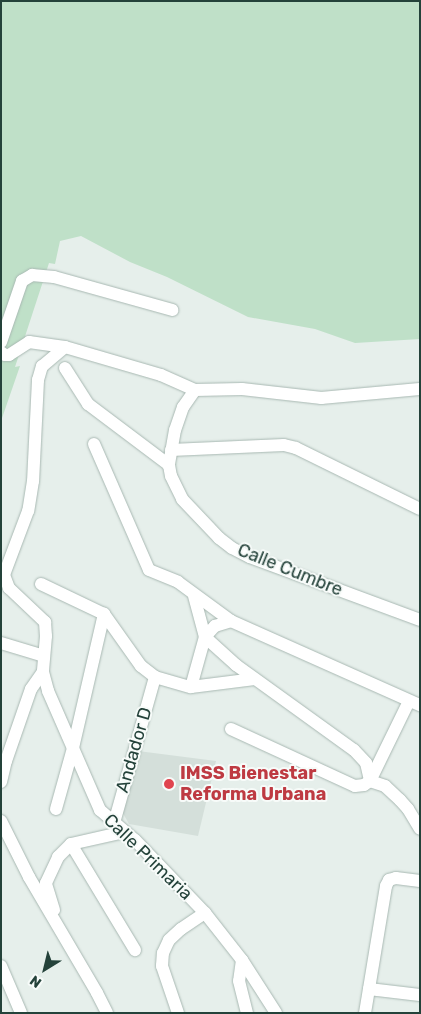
<!DOCTYPE html>
<style>
body{margin:0}
#map{position:relative;width:421px;height:1014px;overflow:hidden;background:#e6efeb;font-family:Rubik,sans-serif}
div>[style]{position:absolute}
.built>*{inset:0;background:#d4dfda}
.green>*{inset:0;background:#bfe0c8}
.roads{filter:drop-shadow(0 0 1px #a8b8b2) drop-shadow(0 0 1px #a8b8b2)}
.minor>*{height:12px;margin:-6px;padding:0 6px;transform-origin:6px;border-radius:6px;background:#fff}
.dots>*{width:14px;height:14px;translate:-50% -50%;box-sizing:border-box;border:2px solid #f7fbf9;border-radius:50%}
span{translate:-50% -50%;white-space:nowrap;text-align:center;line-height:1.15;-webkit-text-stroke:4px #f7fbf9;paint-order:stroke}
.street-label{font-size:18px;color:#24423a}
.health-label{font-size:18px;color:#be3a42;font-weight:700}
.left{translate:0 -50%;text-align:left}
.frame{position:absolute;inset:0;border:2px solid #24423a;pointer-events:none}
.north{position:absolute;left:20px;top:944px;width:50px;height:50px;-webkit-text-stroke:4px #f7fbf9;paint-order:stroke;rotate:216deg;font-size:14px;font-weight:700;line-height:20px;text-align:center;color:#24423a}
.north::after{content:'';display:block;margin:auto;width:18px;height:22px;background:#24423a;clip-path:polygon(50% 0,100% 100%,50% 72%,0 100%)}
</style>
<div id="map">
<div class="built">
<i style="clip-path:polygon(138px 751px,216px 761px,198px 836px,129px 824px,120px 808px)"></i>
</div>
<div class="green">
<i style="clip-path:polygon(1px 1px,420px 1px,420px 339px,355px 343px,315px 329px,248px 317px,167px 277px,130px 262px,81px 236px,60px 241px,55px 264px,49px 263px,15px 367px,20px 366px,1px 421px)"></i>
</div>
<div class="roads">
<div class="minor">
<i style="left:1px;top:342px;width:65px;rotate:-71deg"></i>
<i style="left:22px;top:281px;width:12px;rotate:-31deg"></i>
<i style="left:32px;top:275px;width:22px;rotate:5deg"></i>
<i style="left:54px;top:277px;width:123px;rotate:15.6deg"></i>
<i style="left:65px;top:347px;width:30px;rotate:140deg"></i>
<i style="left:42px;top:366px;width:15px;rotate:106deg"></i>
<i style="left:38px;top:380px;width:101px;rotate:92.8deg"></i>
<i style="left:33px;top:481px;width:30px;rotate:99deg"></i>
<i style="left:28px;top:511px;width:68px;rotate:110.6deg"></i>
<i style="left:4px;top:575px;width:14px;rotate:69deg"></i>
<i style="left:9px;top:588px;width:50px;rotate:43.4deg"></i>
<i style="left:45px;top:622px;width:14px;rotate:86deg"></i>
<i style="left:46px;top:636px;width:36px;rotate:95deg"></i>
<i style="left:43px;top:672px;width:20px;rotate:75deg"></i>
<i style="left:48px;top:691px;width:130px;rotate:66.4deg"></i>
<i style="left:100px;top:810px;width:46px;rotate:40.6deg"></i>
<i style="left:135px;top:840px;width:101px;rotate:46.2deg"></i>
<i style="left:205px;top:913px;width:60px;rotate:51.8deg"></i>
<i style="left:242px;top:960px;width:63px;rotate:57.3deg"></i>
<i style="left:1px;top:352px;width:5px;rotate:37deg"></i>
<i style="left:5px;top:355px;width:4px"></i>
<i style="left:9px;top:355px;width:24px;rotate:-33deg"></i>
<i style="left:29px;top:342px;width:36px;rotate:8deg"></i>
<i style="left:65px;top:347px;width:100px;rotate:16.3deg"></i>
<i style="left:161px;top:375px;width:37px;rotate:24deg"></i>
<i style="left:195px;top:390px;width:47px;rotate:-1.2deg"></i>
<i style="left:242px;top:389px;width:80px;rotate:6.5deg"></i>
<i style="left:321px;top:398px;width:99px;rotate:-5.2deg"></i>
<i style="left:65px;top:368px;width:43px;rotate:57.4deg"></i>
<i style="left:88px;top:404px;width:101px;rotate:37deg"></i>
<i style="left:195px;top:390px;width:21px;rotate:125deg"></i>
<i style="left:183px;top:407px;width:24px;rotate:109deg"></i>
<i style="left:175px;top:430px;width:36px;rotate:100deg"></i>
<i style="left:169px;top:465px;width:11px;rotate:80deg"></i>
<i style="left:171px;top:476px;width:25px;rotate:64deg"></i>
<i style="left:182px;top:499px;width:54px;rotate:46.5deg"></i>
<i style="left:219px;top:538px;width:16px;rotate:38deg"></i>
<i style="left:232px;top:548px;width:20px;rotate:27deg"></i>
<i style="left:250px;top:557px;width:181px;rotate:20.3deg"></i>
<i style="left:94px;top:444px;width:137px;rotate:66.4deg"></i>
<i style="left:149px;top:570px;width:31px;rotate:22deg"></i>
<i style="left:178px;top:582px;width:66px;rotate:36.3deg"></i>
<i style="left:231px;top:621px;width:207px;rotate:24deg"></i>
<i style="left:171px;top:450px;width:113px;rotate:-2.5deg"></i>
<i style="left:284px;top:445px;width:12px;rotate:14deg"></i>
<i style="left:296px;top:448px;width:138px;rotate:26.2deg"></i>
<i style="left:41px;top:584px;width:70px;rotate:25.5deg"></i>
<i style="left:104px;top:614px;width:64px;rotate:54.6deg"></i>
<i style="left:141px;top:666px;width:18px;rotate:38deg"></i>
<i style="left:155px;top:677px;width:37px;rotate:16deg"></i>
<i style="left:191px;top:687px;width:64px;rotate:-7.2deg"></i>
<i style="left:194px;top:596px;width:42px;rotate:75deg"></i>
<i style="left:205px;top:637px;width:42px;rotate:42.1deg"></i>
<i style="left:236px;top:665px;width:145px;rotate:35.8deg"></i>
<i style="left:354px;top:750px;width:18px;rotate:47deg"></i>
<i style="left:366px;top:763px;width:18px;rotate:77deg"></i>
<i style="left:370px;top:781px;width:16px;rotate:18deg"></i>
<i style="left:385px;top:786px;width:21px;rotate:43deg"></i>
<i style="left:400px;top:800px;width:12px;rotate:48deg"></i>
<i style="left:408px;top:809px;width:23px;rotate:59deg"></i>
<i style="left:1px;top:643px;width:45px;rotate:16.8deg"></i>
<i style="left:191px;top:687px;width:52px;rotate:-74.4deg"></i>
<i style="left:205px;top:637px;width:15px;rotate:-48deg"></i>
<i style="left:215px;top:626px;width:17px;rotate:-17deg"></i>
<i style="left:231px;top:729px;width:136px;rotate:24.7deg"></i>
<i style="left:355px;top:786px;width:9px;rotate:-6deg"></i>
<i style="left:364px;top:785px;width:7px;rotate:-34deg"></i>
<i style="left:370px;top:781px;width:89px;rotate:-64deg"></i>
<i style="left:1px;top:782px;width:22px;rotate:-77deg"></i>
<i style="left:6px;top:761px;width:76px;rotate:-70.9deg"></i>
<i style="left:31px;top:689px;width:21px;rotate:-55deg"></i>
<i style="left:56px;top:809px;width:63px;rotate:-74.4deg"></i>
<i style="left:73px;top:748px;width:138px;rotate:-77deg"></i>
<i style="left:1px;top:821px;width:63px;rotate:63.4deg"></i>
<i style="left:29px;top:877px;width:134px;rotate:59.6deg"></i>
<i style="left:97px;top:993px;width:22px;rotate:63deg"></i>
<i style="left:114px;top:823px;width:152px;rotate:-74.3deg"></i>
<i style="left:71px;top:844px;width:124px;rotate:58.9deg"></i>
<i style="left:54px;top:910px;width:28px;rotate:-107deg"></i>
<i style="left:46px;top:883px;width:29px;rotate:-65deg"></i>
<i style="left:58px;top:857px;width:18px;rotate:-45deg"></i>
<i style="left:71px;top:844px;width:54px;rotate:-12.8deg"></i>
<i style="left:242px;top:960px;width:21px;rotate:98deg"></i>
<i style="left:239px;top:981px;width:33px;rotate:76deg"></i>
<i style="left:1px;top:966px;width:51px;rotate:66.9deg"></i>
<i style="left:369px;top:989px;width:51px;rotate:6.7deg"></i>
<i style="left:178px;top:1013px;width:50px;rotate:-108.8deg"></i>
<i style="left:162px;top:966px;width:13px;rotate:-86deg"></i>
<i style="left:163px;top:953px;width:14px;rotate:-65deg"></i>
<i style="left:169px;top:940px;width:16px;rotate:-43deg"></i>
<i style="left:181px;top:929px;width:29px;rotate:-34deg"></i>
<i style="left:365px;top:1013px;width:129px;rotate:-80.6deg"></i>
<i style="left:386px;top:886px;width:7px;rotate:-63deg"></i>
<i style="left:389px;top:880px;width:7px;rotate:-16deg"></i>
<i style="left:396px;top:878px;width:24px;rotate:7deg"></i>
</div>
</div>
<div class="dots">
<i style="left:169px;top:784px;background:#e0444e"></i>
</div>
<div class="street-label">
<span style="left:290px;top:570px;rotate:22deg">Calle Cumbre</span>
<span style="left:134px;top:750px;rotate:-74deg">Andador D</span>
<span style="left:148px;top:857px;rotate:44deg">Calle Primaria</span>
</div>
<div class="health-label">
<span class="left" style="left:180px;top:784px">IMSS Bienestar<br>Reforma Urbana</span>
</div>
<div class="frame"></div>
<div class="north">N</div>
</div>
